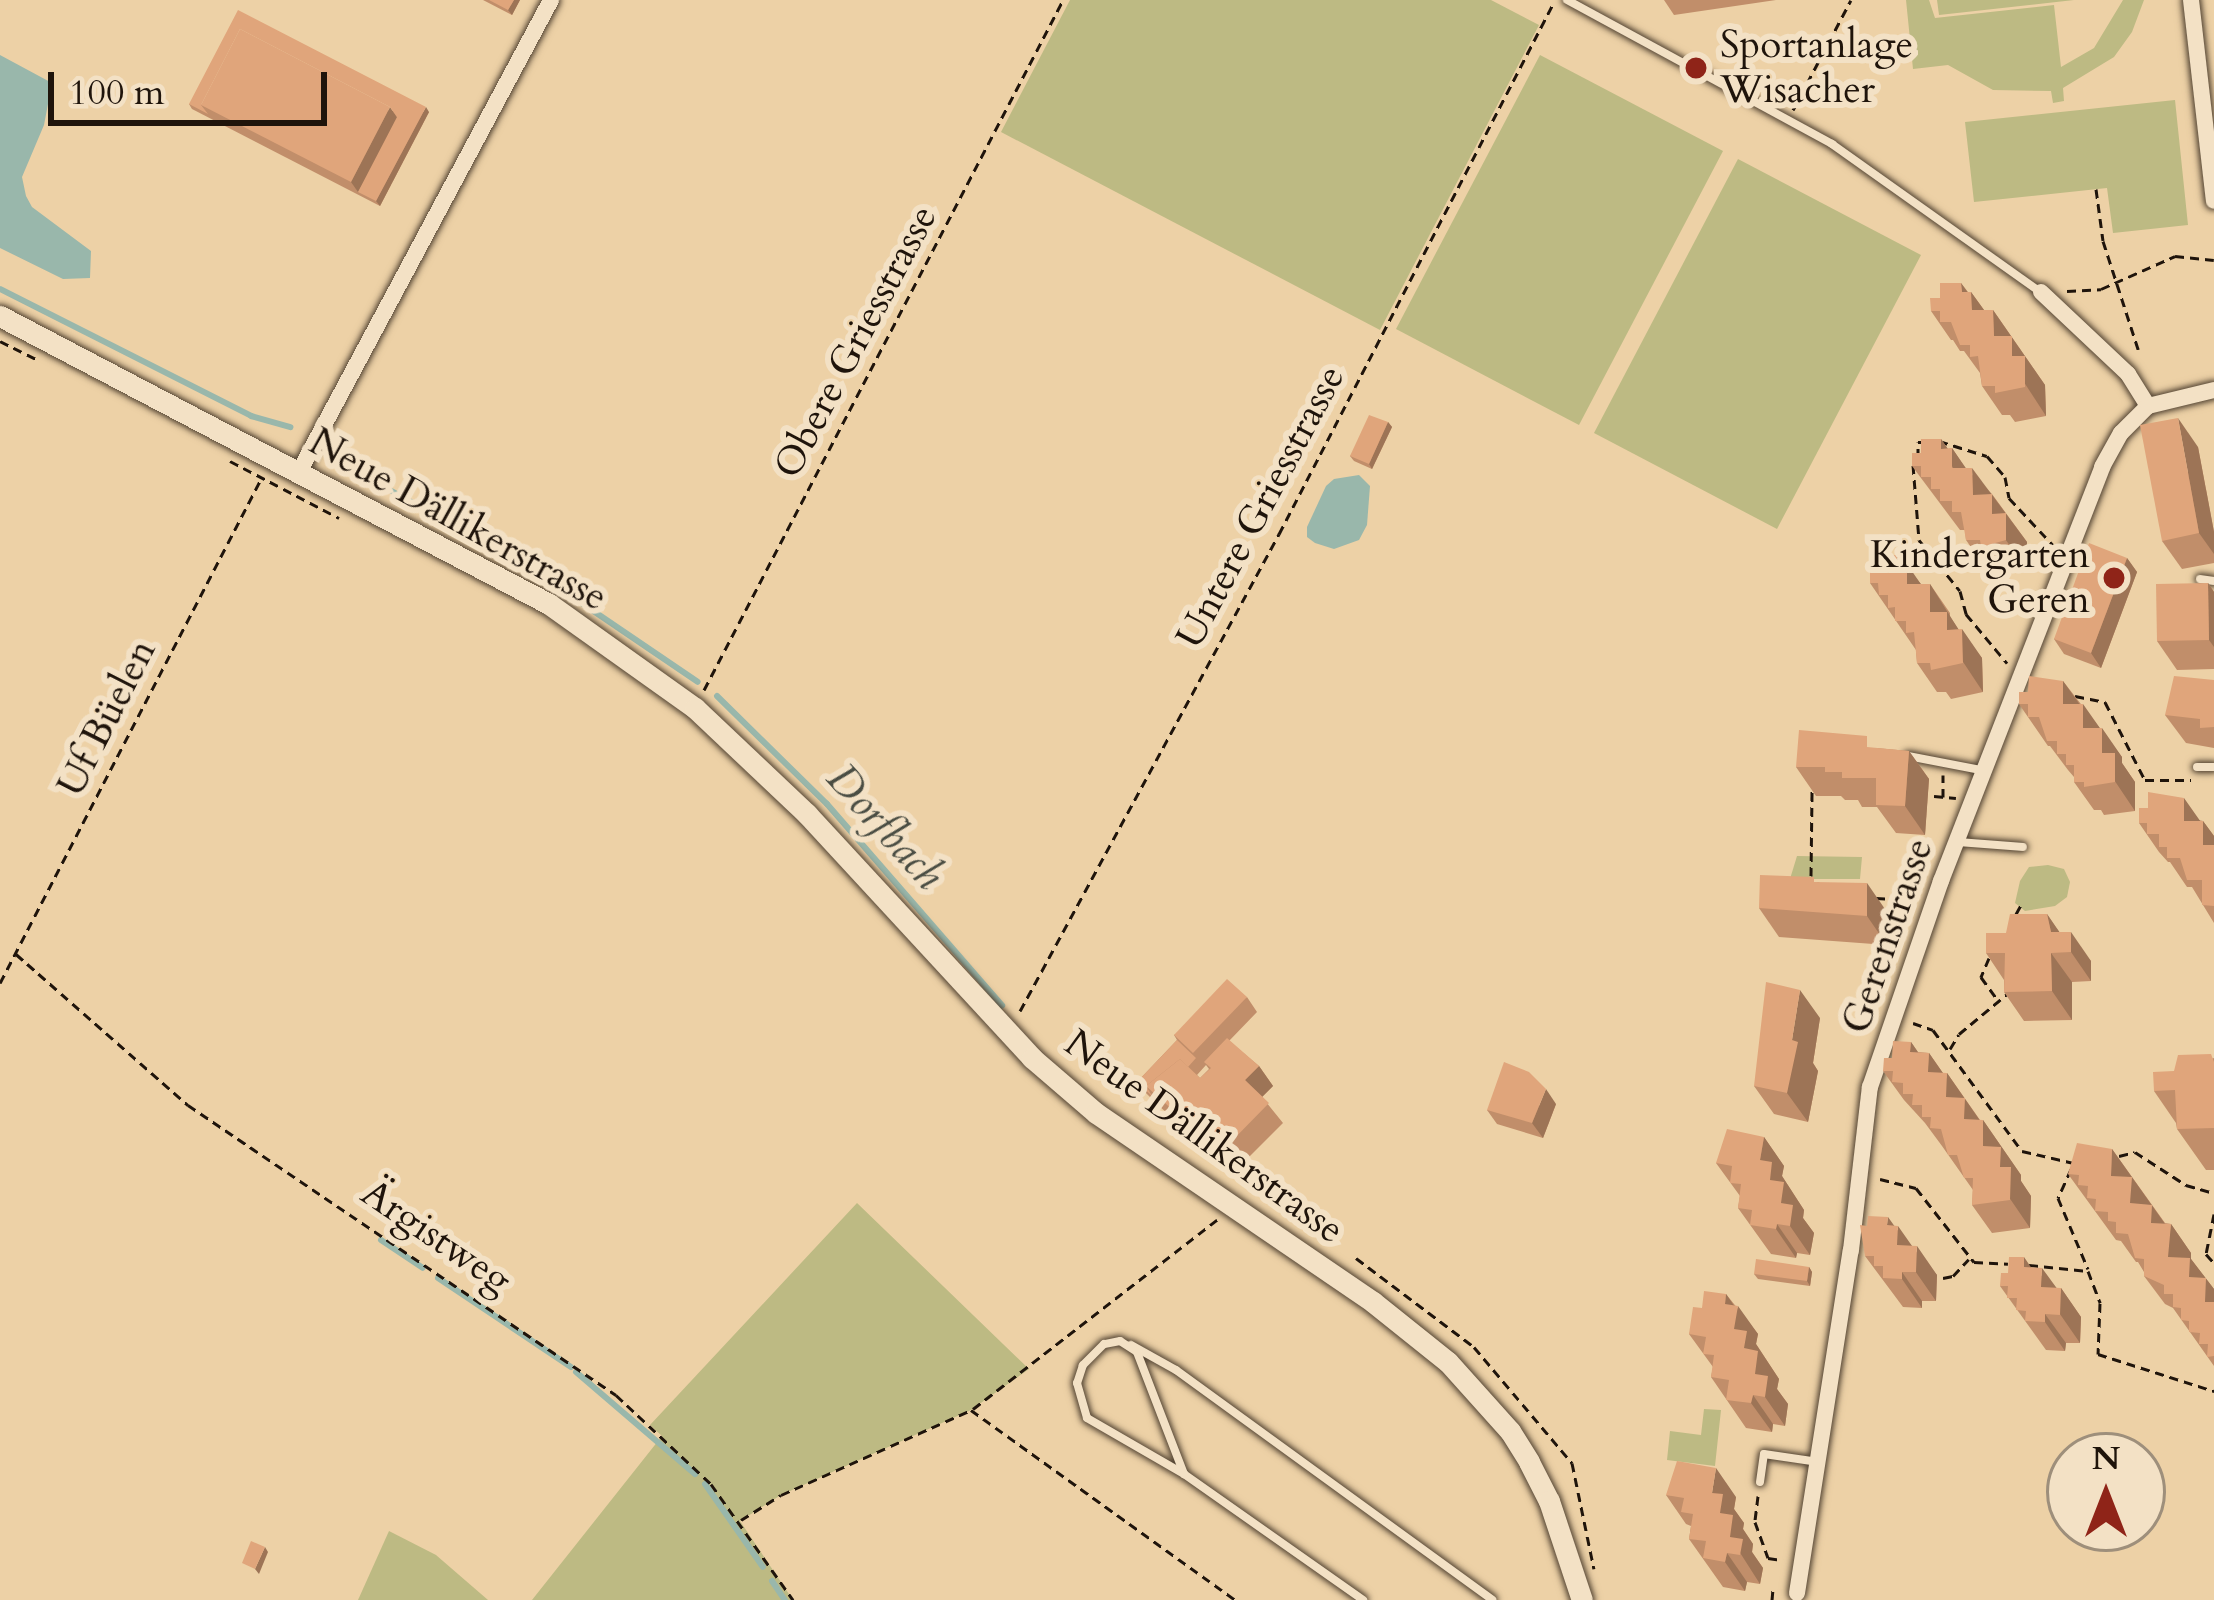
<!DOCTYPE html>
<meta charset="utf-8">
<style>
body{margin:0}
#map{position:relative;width:2214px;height:1600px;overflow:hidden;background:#edd1a6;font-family:Cardo,serif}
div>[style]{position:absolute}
.green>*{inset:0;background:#bdba83}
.water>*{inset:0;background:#99b7ab}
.stream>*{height:6px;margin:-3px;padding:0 3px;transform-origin:3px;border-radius:3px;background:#99b7ab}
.path>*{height:3px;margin-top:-1.5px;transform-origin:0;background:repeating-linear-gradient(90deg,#1f140b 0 9px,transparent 0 15px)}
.roads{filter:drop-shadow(0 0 3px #524332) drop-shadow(0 0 3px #524332)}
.service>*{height:8px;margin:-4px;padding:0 4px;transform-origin:4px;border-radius:4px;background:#f3e1c5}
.minor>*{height:16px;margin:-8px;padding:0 8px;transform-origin:8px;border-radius:8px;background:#f3e1c5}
.tertiary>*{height:21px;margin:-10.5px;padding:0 10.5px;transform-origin:10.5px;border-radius:10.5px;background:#f3e1c5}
.wall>*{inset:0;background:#c18e6a}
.shaded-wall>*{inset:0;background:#9d7456}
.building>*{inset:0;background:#e0a57b}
.dots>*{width:33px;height:33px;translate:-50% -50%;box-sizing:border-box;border:6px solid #f3e1c5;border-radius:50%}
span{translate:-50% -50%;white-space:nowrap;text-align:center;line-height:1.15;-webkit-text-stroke:12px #f3e1c5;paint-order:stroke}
.poi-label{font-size:39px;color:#1f140b}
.left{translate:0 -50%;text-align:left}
.right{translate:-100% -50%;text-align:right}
.street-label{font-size:39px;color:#1f140b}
.water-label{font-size:42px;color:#4a4d43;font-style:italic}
.north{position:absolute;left:2046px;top:1432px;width:120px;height:120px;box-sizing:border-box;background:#f3e1c5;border:3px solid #9e8f7b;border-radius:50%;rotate:0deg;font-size:33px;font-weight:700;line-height:48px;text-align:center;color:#1f140b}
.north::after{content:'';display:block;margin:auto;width:42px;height:54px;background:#8f2418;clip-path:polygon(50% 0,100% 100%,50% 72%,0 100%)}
.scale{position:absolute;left:48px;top:72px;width:279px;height:54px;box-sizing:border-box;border:6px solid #1f140b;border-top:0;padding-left:15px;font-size:36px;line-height:42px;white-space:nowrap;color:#1f140b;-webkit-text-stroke:9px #f3e1c5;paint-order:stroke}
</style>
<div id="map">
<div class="green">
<i style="clip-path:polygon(1070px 0,1491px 0,1539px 25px,1380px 330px,1001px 132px)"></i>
<i style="clip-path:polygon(1906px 0,1929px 0,1935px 18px,2054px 5px,2061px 67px,2094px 48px,2123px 0,2144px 0,2132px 32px,2114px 57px,2063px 88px,2064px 101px,2053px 103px,2051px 91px,1993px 90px,1948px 65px,1913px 69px)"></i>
<i style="clip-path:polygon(1937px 0,2074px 0,1939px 15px)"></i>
<i style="clip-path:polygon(1540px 55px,1723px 151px,1579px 425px,1396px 329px)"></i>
<i style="clip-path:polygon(2175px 100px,2188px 225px,2113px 233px,2107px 188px,1974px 202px,1965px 122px)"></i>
<i style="clip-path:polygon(1738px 159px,1921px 255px,1777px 529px,1594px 433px)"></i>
<i style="clip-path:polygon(1797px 856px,1862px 857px,1860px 879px,1790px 879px)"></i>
<i style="clip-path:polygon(2048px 865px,2064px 869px,2070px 882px,2067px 897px,2055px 906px,2025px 911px,2015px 903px,2020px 881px,2029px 867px)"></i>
<i style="clip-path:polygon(857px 1203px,1029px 1369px,971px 1410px,781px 1495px,740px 1521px,793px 1600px,532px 1600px,662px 1436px,650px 1425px)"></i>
<i style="clip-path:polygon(1704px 1409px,1721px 1410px,1715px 1466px,1667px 1460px,1670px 1431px,1701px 1435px)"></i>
<i style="clip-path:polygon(389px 1531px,436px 1555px,488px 1600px,358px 1600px)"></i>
</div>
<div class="water">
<i style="clip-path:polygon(0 55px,52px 83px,44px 125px,22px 177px,26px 196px,32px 207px,91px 251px,90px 278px,63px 279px,0 248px)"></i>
<i style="clip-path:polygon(1359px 475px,1370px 486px,1367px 525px,1359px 540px,1334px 549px,1315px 543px,1307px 537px,1307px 527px,1326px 486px,1334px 479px)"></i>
</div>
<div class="stream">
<i style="left:0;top:289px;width:281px;rotate:26.8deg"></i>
<i style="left:251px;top:416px;width:41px;rotate:15.8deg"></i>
<i style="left:352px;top:460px;width:36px;rotate:42deg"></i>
<i style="left:379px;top:484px;width:176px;rotate:29.2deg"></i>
<i style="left:533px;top:570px;width:199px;rotate:34.2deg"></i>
<i style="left:717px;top:696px;width:154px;rotate:44.5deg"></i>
<i style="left:827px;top:804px;width:267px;rotate:49deg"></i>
<i style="left:381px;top:1240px;width:50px;rotate:33.7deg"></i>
<i style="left:438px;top:1278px;width:160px;rotate:33.8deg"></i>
<i style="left:576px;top:1372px;width:157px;rotate:40.6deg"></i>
<i style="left:705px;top:1484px;width:101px;rotate:55.1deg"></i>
<i style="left:772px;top:1581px;width:23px;rotate:56deg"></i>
</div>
<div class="path">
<i style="left:1793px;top:110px;width:124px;rotate:-62.2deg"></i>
<i style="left:2096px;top:189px;width:52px;rotate:82.3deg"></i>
<i style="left:2103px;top:241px;width:114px;rotate:72deg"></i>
<i style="left:2067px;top:291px;width:34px;rotate:-3deg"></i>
<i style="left:2101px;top:289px;width:81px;rotate:-24deg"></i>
<i style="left:2175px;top:256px;width:39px;rotate:6deg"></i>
<i style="left:0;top:341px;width:40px;rotate:26.6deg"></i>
<i style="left:1939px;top:441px;width:50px;rotate:17.4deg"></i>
<i style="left:1987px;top:456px;width:28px;rotate:49deg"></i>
<i style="left:2005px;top:477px;width:21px;rotate:79deg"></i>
<i style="left:2009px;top:498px;width:64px;rotate:46.9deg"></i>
<i style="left:1918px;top:457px;width:15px;rotate:-90deg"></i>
<i style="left:1918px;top:442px;width:6px"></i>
<i style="left:230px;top:461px;width:123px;rotate:27.6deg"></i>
<i style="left:1913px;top:465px;width:75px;rotate:85.4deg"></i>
<i style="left:1919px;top:540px;width:65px;rotate:51.2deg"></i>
<i style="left:1960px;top:591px;width:24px;rotate:75deg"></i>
<i style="left:1966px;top:614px;width:64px;rotate:50.1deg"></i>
<i style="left:704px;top:690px;width:778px;rotate:-62.51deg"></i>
<i style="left:2075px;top:696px;width:31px;rotate:11deg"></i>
<i style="left:2105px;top:702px;width:88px;rotate:62.9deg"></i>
<i style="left:2145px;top:780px;width:46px"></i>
<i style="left:1934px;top:796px;width:22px;rotate:5deg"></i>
<i style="left:1943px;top:797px;width:22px;rotate:-90deg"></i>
<i style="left:1811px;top:876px;width:86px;rotate:-89.3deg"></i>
<i style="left:1876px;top:898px;width:18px;rotate:3deg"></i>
<i style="left:1894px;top:899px;width:8px;rotate:90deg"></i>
<i style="left:1894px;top:907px;width:18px"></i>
<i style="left:2016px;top:914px;width:13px;rotate:-61deg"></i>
<i style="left:16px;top:954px;width:229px;rotate:41.3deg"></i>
<i style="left:188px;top:1105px;width:517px;rotate:34.12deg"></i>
<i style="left:616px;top:1395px;width:130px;rotate:43.1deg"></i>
<i style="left:711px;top:1484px;width:142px;rotate:54.7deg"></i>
<i style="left:1989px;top:958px;width:21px;rotate:113deg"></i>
<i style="left:1981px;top:977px;width:31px;rotate:54deg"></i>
<i style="left:0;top:983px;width:568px;rotate:-62.62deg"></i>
<i style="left:1020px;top:1011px;width:543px;rotate:-61.5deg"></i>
<i style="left:1279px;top:534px;width:599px;rotate:-62.66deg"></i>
<i style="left:1913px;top:1023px;width:21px;rotate:19deg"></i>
<i style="left:1933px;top:1030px;width:150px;rotate:53.7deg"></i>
<i style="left:2022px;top:1151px;width:53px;rotate:13deg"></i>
<i style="left:1950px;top:1049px;width:17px;rotate:-59deg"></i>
<i style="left:1959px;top:1034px;width:62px;rotate:-39.8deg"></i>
<i style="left:2119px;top:1156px;width:16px;rotate:-14deg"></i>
<i style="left:2135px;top:1152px;width:61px;rotate:32.9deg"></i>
<i style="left:2186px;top:1185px;width:29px;rotate:16deg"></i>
<i style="left:2071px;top:1169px;width:32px;rotate:114deg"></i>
<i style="left:2058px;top:1198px;width:77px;rotate:67.1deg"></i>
<i style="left:1880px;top:1179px;width:37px;rotate:14deg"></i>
<i style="left:1916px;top:1188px;width:94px;rotate:51.9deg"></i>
<i style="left:1974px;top:1262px;width:34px;rotate:3deg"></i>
<i style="left:2214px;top:1214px;width:41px;rotate:101.3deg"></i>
<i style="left:2206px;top:1254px;width:12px;rotate:48deg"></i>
<i style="left:1356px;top:1258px;width:148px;rotate:37deg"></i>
<i style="left:1474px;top:1347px;width:152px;rotate:49.8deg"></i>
<i style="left:1572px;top:1463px;width:108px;rotate:78.3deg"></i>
<i style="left:2029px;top:1265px;width:59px;rotate:5.8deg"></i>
<i style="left:2088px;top:1271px;width:34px;rotate:69deg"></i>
<i style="left:2100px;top:1303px;width:51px;rotate:92.2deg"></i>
<i style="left:2098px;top:1354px;width:122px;rotate:17.7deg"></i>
<i style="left:1943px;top:1278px;width:10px;rotate:-11deg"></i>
<i style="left:1953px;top:1276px;width:23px;rotate:-47deg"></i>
<i style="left:973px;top:1409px;width:309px;rotate:-37.8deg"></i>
<i style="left:1758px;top:1496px;width:26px;rotate:97deg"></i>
<i style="left:1755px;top:1522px;width:38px;rotate:70deg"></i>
<i style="left:1768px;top:1558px;width:15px;rotate:8deg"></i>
<i style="left:741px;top:1520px;width:47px;rotate:-32deg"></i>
<i style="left:781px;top:1495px;width:208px;rotate:-24.1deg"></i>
<i style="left:971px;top:1410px;width:325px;rotate:35.7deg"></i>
<i style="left:1772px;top:1600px;width:11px;rotate:-85deg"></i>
</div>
<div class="roads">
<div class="service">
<i style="left:1567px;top:0;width:302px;rotate:28.5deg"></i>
<i style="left:1832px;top:144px;width:255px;rotate:35.4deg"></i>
<i style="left:2200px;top:579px;width:14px;rotate:8deg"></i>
<i style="left:1908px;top:756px;width:74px;rotate:10.9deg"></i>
<i style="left:2197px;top:767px;width:17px"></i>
<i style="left:1959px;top:842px;width:64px;rotate:4.5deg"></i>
<i style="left:1131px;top:1345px;width:51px;rotate:29.1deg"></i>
<i style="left:1176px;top:1370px;width:391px;rotate:36deg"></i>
<i style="left:1184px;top:1474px;width:131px;rotate:-111.1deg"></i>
<i style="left:1137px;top:1352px;width:20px;rotate:-147deg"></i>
<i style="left:1120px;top:1341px;width:16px;rotate:169deg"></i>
<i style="left:1104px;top:1344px;width:30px;rotate:135deg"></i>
<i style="left:1083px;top:1365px;width:19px;rotate:108deg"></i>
<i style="left:1077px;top:1383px;width:36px;rotate:74deg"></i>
<i style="left:1087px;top:1418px;width:112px;rotate:30deg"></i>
<i style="left:1184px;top:1474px;width:219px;rotate:35.1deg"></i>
<i style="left:1760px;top:1482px;width:28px;rotate:-82deg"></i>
<i style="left:1764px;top:1454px;width:55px;rotate:8.4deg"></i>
</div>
<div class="minor">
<i style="left:2191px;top:0;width:202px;rotate:83.5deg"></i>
<i style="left:2041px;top:292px;width:120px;rotate:43.3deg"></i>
<i style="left:2128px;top:374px;width:38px;rotate:58deg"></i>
<i style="left:299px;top:472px;width:535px;rotate:-61.9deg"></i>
<i style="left:1797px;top:1593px;width:347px;rotate:-81.1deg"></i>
<i style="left:1851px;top:1250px;width:164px;rotate:-83.4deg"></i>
<i style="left:1870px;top:1087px;width:218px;rotate:-71deg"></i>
<i style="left:1941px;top:881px;width:444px;rotate:-68.7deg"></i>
<i style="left:2102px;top:467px;width:39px;rotate:-61deg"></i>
<i style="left:2121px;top:433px;width:38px;rotate:-45deg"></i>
<i style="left:2148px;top:406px;width:68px;rotate:-13.6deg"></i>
</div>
<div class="tertiary">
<i style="left:0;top:316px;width:620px;rotate:27.68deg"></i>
<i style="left:549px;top:604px;width:179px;rotate:35.5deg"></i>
<i style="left:695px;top:708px;width:154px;rotate:43.4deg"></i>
<i style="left:807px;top:814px;width:332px;rotate:47.3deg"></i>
<i style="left:1032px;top:1058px;width:84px;rotate:40.7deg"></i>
<i style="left:1096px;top:1113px;width:335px;rotate:34.3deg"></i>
<i style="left:1373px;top:1302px;width:96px;rotate:38.7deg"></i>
<i style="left:1448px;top:1362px;width:93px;rotate:48.1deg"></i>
<i style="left:1510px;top:1431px;width:36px;rotate:58deg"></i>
<i style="left:1529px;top:1462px;width:44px;rotate:62.9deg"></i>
<i style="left:1549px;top:1501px;width:104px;rotate:71.6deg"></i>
</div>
</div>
<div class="wall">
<i style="clip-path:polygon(483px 0,520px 0,512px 15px)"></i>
<i style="clip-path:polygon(1664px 0,1776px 0,1674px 15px)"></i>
<i style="clip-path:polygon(189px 104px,429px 112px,380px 206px,192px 109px)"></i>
<i style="clip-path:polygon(1961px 283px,1968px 292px,1971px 292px,1984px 310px,1993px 310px,2045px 385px,2046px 416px,2015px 422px,2010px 415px,2002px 415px,1982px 386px,1980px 373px,1964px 351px,1960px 351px,1953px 340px,1951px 340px,1931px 311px,1940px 298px)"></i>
<i style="clip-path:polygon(1388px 422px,1392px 427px,1372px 469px,1354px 461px,1350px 456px)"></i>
<i style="clip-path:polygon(1941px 439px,1948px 449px,1952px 448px,1965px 468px,1992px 494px,2027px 542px,2027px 569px,2001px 576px,1996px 568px,1986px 569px,1966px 540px,1965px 530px,1960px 530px,1912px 466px,1921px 453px)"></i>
<i style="clip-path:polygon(2198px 447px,2214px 532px,2214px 563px,2182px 569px,2162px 541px)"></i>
<i style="clip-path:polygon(2127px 558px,2137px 572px,2101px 668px,2064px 654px,2054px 639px)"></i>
<i style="clip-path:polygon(1903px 564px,1921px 584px,1930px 584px,1950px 613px,1950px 617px,1959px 630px,1982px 658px,1983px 692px,1951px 699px,1946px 692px,1937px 692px,1917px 663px,1916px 650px,1870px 583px,1879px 572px)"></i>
<i style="clip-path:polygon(2208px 583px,2214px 592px,2214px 669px,2177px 670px,2157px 641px)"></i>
<i style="clip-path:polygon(2214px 680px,2214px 748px,2186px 743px,2165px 715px)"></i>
<i style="clip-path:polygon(2063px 681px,2122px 757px,2122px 763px,2135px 782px,2135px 811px,2104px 815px,2101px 810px,2094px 810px,2074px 782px,2074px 777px,2068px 770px,2050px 746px,2048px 746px,2019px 704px,2028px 692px)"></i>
<i style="clip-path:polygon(1876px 748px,1909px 751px,1929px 779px,1925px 835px,1896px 833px,1877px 807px,1862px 807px,1858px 800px,1845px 800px,1841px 796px,1816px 796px,1796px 767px)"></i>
<i style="clip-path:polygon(2148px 808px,2203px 821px,2214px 836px,2214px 923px,2192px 887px,2187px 887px,2170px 862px,2168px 862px,2159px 852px,2139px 823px)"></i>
<i style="clip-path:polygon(1818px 882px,1887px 912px,1887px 945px,1779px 937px,1759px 908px)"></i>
<i style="clip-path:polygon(2047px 914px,2059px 932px,2091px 961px,2091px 981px,2072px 982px,2072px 1020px,2024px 1021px,2004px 992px,2004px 980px,1986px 953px,2006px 933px)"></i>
<i style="clip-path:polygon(evenodd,1247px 997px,1257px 1012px,1229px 1041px,1259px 1066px,1273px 1086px,1262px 1097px,1283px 1123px,1239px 1167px,1223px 1153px,1218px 1158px,1159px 1106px,1144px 1091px,1137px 1082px,1177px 1040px,1174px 1035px,1247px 997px,1206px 1065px,1209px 1069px,1200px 1078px,1197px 1075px,1206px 1065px)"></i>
<i style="clip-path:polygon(1820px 1018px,1813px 1063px,1818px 1071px,1808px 1122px,1774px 1114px,1754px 1086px)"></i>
<i style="clip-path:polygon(1911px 1042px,1918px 1052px,1929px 1053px,1943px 1073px,1947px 1073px,1980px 1120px,1983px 1120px,2021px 1175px,2021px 1181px,2031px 1196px,2030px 1228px,1992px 1233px,1972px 1205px,1973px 1190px,1942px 1146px,1925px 1123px,1904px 1100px,1883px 1071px,1892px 1058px)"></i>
<i style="clip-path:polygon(2214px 1058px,2214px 1170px,2206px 1170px,2177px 1129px,2176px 1123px,2154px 1091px,2174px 1071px)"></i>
<i style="clip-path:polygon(1556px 1104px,1543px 1138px,1497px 1124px,1487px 1110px)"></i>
<i style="clip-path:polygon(1764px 1137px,1784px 1166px,1782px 1176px,1804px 1210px,1803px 1218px,1814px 1233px,1810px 1255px,1797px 1253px,1796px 1258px,1771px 1254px,1738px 1208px,1740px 1196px,1716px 1163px)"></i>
<i style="clip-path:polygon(2112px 1149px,2165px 1223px,2171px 1224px,2191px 1253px,2191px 1259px,2214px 1289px,2214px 1366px,2173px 1308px,2165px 1304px,2144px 1276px,2144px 1272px,2138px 1262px,2136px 1262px,2121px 1241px,2116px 1240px,2068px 1174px)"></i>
<i style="clip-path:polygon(1894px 1226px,1937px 1275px,1936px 1301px,1922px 1301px,1922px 1308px,1903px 1307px,1865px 1256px)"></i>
<i style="clip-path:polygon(1809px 1267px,1812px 1272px,1810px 1286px,1758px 1279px,1754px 1274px)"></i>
<i style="clip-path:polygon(2031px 1267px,2056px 1288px,2061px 1288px,2081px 1317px,2080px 1343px,2066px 1343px,2065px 1351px,2046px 1350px,2000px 1286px,2008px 1273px)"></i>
<i style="clip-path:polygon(1726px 1294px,1758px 1334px,1756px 1344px,1779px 1379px,1777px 1389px,1788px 1404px,1785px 1426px,1773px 1424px,1772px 1432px,1746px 1428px,1711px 1377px,1713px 1367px,1689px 1334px,1702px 1308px)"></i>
<i style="clip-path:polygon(1666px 1495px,1736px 1497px,1734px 1509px,1744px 1523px,1743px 1529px,1753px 1544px,1752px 1552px,1763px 1568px,1760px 1584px,1747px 1582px,1745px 1591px,1723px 1587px,1689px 1539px,1691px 1526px,1686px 1524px)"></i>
</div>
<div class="shaded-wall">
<i style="clip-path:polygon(514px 0,520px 0,512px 15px,508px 10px)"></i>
<i style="clip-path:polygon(390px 107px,400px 122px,358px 192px,351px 182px)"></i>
<i style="clip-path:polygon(426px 107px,429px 112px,380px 206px,376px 201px)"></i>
<i style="clip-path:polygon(1961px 283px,1971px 297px,1971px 292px,1992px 321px,1972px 310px,1962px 292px)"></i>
<i style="clip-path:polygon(1993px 310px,2045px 385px,2046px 416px,1994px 336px)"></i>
<i style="clip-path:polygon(2178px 418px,2198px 447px,2214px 532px,2214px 554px,2199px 533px)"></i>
<i style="clip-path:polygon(1388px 422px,1392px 427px,1372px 469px,1369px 464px)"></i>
<i style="clip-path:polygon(1941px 439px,1952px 455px,1952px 448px,1972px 477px,1972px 497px,1941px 449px)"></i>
<i style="clip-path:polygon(1972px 468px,2027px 542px,2027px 569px,1973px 495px)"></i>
<i style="clip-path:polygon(1897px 555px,1907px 570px,1907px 564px,1927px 593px,1907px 584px,1897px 565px)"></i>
<i style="clip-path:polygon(2127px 558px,2137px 572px,2101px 668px,2091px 653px)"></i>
<i style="clip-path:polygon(2208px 583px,2214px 592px,2214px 647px,2209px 640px)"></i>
<i style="clip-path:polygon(1930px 584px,1962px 635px,1962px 629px,1982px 658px,1983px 692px,1930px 612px)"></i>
<i style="clip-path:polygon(2063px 681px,2083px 709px,2083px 704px,2102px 731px,2102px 728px,2122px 757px,2122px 763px,2135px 782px,2135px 811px,2063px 704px)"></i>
<i style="clip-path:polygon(1909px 751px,1929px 779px,1925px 835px,1905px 806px)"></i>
<i style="clip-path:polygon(2184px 798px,2203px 825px,2203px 821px,2214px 836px,2214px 861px,2184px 821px)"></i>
<i style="clip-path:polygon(1867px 883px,1887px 912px,1887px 945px,1867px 916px)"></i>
<i style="clip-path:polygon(2047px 914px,2067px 943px,2051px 932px)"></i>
<i style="clip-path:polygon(2071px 932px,2091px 961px,2091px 981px,2071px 952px)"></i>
<i style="clip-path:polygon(2051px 953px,2072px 982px,2072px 1020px,2052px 991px)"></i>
<i style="clip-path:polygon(1800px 990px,1820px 1018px,1813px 1063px,1818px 1071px,1808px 1122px,1787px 1093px,1792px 1040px)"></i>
<i style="clip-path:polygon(1911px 1042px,1928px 1067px,1929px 1053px,1947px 1079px,1947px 1073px,1983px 1125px,1983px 1120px,2021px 1175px,2021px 1181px,2031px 1196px,2030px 1228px,1910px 1052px)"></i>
<i style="clip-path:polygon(1259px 1066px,1273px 1086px,1259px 1100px,1245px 1080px)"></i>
<i style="clip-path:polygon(1546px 1089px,1556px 1104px,1543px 1138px,1532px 1123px)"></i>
<i style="clip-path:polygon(1209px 1133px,1223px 1153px,1218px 1158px,1205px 1139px)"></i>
<i style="clip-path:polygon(1764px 1137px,1784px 1166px,1782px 1176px,1804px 1210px,1803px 1218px,1814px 1233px,1810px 1255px,1790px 1226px,1760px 1160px)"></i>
<i style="clip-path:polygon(2112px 1149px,2170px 1231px,2171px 1224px,2191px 1253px,2191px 1259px,2214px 1289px,2214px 1315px,2168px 1257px,2111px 1176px)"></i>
<i style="clip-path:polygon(1888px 1217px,1898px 1231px,1898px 1226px,1917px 1253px,1917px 1246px,1937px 1275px,1936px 1301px,1897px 1245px,1887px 1225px)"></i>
<i style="clip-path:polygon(1777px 1224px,1797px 1253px,1796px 1258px,1776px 1229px)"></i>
<i style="clip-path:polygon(2024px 1257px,2041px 1282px,2042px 1268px,2061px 1294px,2061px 1288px,2081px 1317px,2080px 1343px,2044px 1291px,2024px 1267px)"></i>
<i style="clip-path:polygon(1809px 1267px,1812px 1272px,1810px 1286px,1807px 1281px)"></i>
<i style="clip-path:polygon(1902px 1272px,1922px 1301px,1922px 1308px,1902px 1279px)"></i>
<i style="clip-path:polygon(1726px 1294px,1737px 1310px,1738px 1306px,1758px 1334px,1756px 1344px,1779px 1379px,1777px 1389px,1788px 1404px,1785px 1426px,1765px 1397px,1734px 1329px,1725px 1304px)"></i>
<i style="clip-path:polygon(2045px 1314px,2066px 1343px,2065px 1351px,2045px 1322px)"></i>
<i style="clip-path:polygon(1753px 1395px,1773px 1424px,1772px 1432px,1751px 1403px)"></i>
<i style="clip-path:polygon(1716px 1468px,1736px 1497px,1734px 1509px,1744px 1523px,1743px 1529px,1753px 1544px,1752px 1552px,1763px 1568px,1760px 1584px,1730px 1537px,1712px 1493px)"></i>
<i style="clip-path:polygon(265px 1547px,268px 1552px,259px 1574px,255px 1569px)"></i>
<i style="clip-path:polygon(1727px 1553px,1747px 1582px,1745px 1591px,1725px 1562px)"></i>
</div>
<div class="building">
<i style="clip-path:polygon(489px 0,514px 0,508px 10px)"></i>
<i style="clip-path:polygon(238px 10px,426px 107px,376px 201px,358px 192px,397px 117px,390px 107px,240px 29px,201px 105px,208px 114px,189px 104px)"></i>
<i style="clip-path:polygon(240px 29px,390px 107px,351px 182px,201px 105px)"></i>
<i style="clip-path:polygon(1940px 283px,1961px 283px,1962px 292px,1971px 292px,1972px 310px,1993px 310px,1994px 336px,2012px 336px,2012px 356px,2025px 356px,2025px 387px,1995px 393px,1995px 386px,1982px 386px,1978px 356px,1970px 357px,1970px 345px,1960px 345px,1951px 322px,1940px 322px,1940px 311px,1931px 311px,1930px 298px,1940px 298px)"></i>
<i style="clip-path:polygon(1369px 415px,1388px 422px,1369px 464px,1350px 456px)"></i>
<i style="clip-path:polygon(2178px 418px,2199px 533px,2162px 541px,2140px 425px)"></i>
<i style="clip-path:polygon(1921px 439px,1941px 439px,1941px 449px,1952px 448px,1952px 468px,1972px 468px,1973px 495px,1992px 494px,1992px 514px,2006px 513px,2006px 540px,1981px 547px,1980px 540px,1966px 540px,1961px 512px,1952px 512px,1952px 501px,1940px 501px,1940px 489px,1931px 489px,1931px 477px,1921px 477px,1921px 466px,1912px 466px,1912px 453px,1921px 453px)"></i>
<i style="clip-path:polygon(2089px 543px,2127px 558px,2091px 653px,2054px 639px)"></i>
<i style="clip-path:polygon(1879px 555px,1897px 555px,1897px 565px,1907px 564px,1907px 584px,1930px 584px,1930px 612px,1947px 612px,1947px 630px,1962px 629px,1963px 663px,1931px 670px,1930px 663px,1917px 663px,1914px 632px,1906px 633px,1906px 621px,1895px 621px,1895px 607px,1888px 608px,1888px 595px,1879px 595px,1878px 583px,1870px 583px,1870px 572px,1879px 572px)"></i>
<i style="clip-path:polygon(2208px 583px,2209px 640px,2157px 641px,2156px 584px)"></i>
<i style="clip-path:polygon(2029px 676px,2063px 681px,2063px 704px,2083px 704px,2083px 728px,2102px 728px,2102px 753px,2115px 753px,2115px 782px,2084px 787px,2084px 782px,2074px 782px,2074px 765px,2066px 765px,2066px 754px,2057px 754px,2057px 741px,2047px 741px,2039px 717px,2028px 717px,2028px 704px,2019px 704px,2019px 692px,2028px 692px)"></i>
<i style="clip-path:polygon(2174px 676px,2214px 680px,2214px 727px,2200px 728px,2200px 719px,2165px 715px)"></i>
<i style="clip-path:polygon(1799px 730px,1867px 736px,1867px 747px,1909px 751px,1905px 806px,1876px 805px,1876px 778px,1842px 778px,1842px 772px,1825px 772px,1825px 767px,1796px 767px)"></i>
<i style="clip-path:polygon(2148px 792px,2184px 798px,2184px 821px,2203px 821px,2203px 845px,2214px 845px,2214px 906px,2202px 905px,2202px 880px,2187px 880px,2180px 858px,2167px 858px,2167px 847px,2159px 847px,2159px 834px,2147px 834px,2147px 823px,2139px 823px,2139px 808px,2148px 808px)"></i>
<i style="clip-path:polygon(1760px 875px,1814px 877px,1814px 882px,1867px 883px,1867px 916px,1759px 908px)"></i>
<i style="clip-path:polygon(2010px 914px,2047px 914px,2051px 932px,2071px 932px,2071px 952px,2051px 953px,2052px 991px,2004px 992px,2005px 953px,1986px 953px,1986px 933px,2006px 933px)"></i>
<i style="clip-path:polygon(1227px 979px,1247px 997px,1193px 1053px,1174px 1035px)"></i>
<i style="clip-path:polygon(1766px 982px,1800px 990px,1792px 1040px,1798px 1042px,1787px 1093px,1754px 1086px)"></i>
<i style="clip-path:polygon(1227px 1038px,1259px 1066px,1245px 1080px,1269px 1103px,1225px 1148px,1209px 1133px,1205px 1139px,1146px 1086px,1180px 1059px,1200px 1078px,1211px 1068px,1204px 1062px)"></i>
<i style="clip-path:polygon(1177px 1040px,1196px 1058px,1188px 1067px,1180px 1059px,1146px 1086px,1152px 1096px,1137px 1082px)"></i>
<i style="clip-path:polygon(1893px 1041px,1911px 1042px,1910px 1052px,1929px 1053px,1928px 1072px,1947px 1073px,1946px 1097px,1965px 1098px,1964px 1119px,1983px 1120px,1983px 1146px,2001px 1147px,2000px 1167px,2011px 1167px,2010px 1200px,1972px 1205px,1973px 1178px,1964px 1178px,1957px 1155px,1948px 1155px,1941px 1129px,1930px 1128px,1931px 1117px,1922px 1117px,1922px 1105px,1912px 1105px,1913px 1094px,1903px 1094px,1903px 1083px,1892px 1082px,1893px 1071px,1883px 1071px,1884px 1058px,1892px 1058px)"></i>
<i style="clip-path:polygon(2211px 1054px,2214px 1062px,2214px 1128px,2177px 1129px,2175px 1090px,2154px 1091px,2153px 1072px,2174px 1071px,2178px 1055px)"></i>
<i style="clip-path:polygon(1504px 1062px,1529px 1072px,1546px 1089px,1532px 1123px,1487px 1110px)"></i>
<i style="clip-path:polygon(1727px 1129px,1764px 1137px,1760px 1160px,1772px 1162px,1770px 1180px,1784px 1182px,1781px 1203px,1793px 1205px,1790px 1226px,1777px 1224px,1776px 1229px,1750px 1225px,1752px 1210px,1738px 1208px,1741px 1184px,1730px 1183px,1732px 1166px,1716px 1163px)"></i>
<i style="clip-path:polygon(2077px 1143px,2112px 1149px,2111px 1176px,2132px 1177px,2130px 1203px,2152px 1205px,2151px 1223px,2171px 1224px,2168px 1257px,2190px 1258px,2189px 1277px,2206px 1278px,2205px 1302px,2214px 1302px,2214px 1356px,2207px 1357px,2208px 1344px,2199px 1344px,2200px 1333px,2189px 1332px,2189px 1321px,2181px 1320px,2181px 1308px,2173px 1307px,2173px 1294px,2164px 1294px,2164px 1285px,2144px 1276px,2144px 1259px,2135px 1258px,2128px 1234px,2116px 1233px,2116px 1222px,2108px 1221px,2108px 1212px,2095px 1211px,2096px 1199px,2087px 1198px,2088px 1186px,2078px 1185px,2079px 1175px,2068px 1174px)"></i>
<i style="clip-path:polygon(1868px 1216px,1888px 1217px,1887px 1225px,1898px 1226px,1897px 1245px,1917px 1246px,1916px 1272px,1902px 1272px,1902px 1279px,1883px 1278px,1883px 1266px,1874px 1266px,1874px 1256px,1865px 1256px,1860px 1225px,1867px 1226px)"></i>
<i style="clip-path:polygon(2009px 1257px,2024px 1257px,2024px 1267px,2042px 1268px,2041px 1287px,2061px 1288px,2060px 1315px,2045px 1314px,2045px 1322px,2025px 1321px,2026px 1311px,2016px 1310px,2017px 1298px,2007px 1298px,2008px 1286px,2000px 1286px,2001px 1273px,2008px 1273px)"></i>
<i style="clip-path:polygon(1756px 1259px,1809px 1267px,1807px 1281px,1754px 1274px)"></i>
<i style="clip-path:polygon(1704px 1291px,1726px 1294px,1725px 1304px,1738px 1306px,1734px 1329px,1747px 1331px,1744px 1348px,1758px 1351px,1755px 1374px,1768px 1376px,1765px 1397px,1753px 1395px,1751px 1403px,1726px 1400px,1729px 1380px,1711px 1377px,1714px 1355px,1703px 1354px,1706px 1337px,1689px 1334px,1693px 1307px,1702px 1308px)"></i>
<i style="clip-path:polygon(1677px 1461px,1716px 1468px,1712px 1493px,1723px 1494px,1720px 1513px,1733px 1515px,1730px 1537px,1743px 1539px,1740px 1555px,1727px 1553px,1725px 1562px,1703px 1558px,1706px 1541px,1689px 1539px,1693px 1514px,1681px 1512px,1684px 1498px,1666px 1495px)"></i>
<i style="clip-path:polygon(251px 1541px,265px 1547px,255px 1569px,242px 1563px)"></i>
</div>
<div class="dots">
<i style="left:1696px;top:68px;background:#8f2418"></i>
<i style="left:2114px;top:578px;background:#8f2418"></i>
</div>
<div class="poi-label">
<span class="left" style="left:1720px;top:68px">Sportanlage<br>Wisacher</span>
<span class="right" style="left:2090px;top:578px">Kindergarten<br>Geren</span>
</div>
<div class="street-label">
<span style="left:856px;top:342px;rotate:-62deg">Obere Griesstrasse</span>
<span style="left:1261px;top:507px;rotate:-62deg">Untere Griesstrasse</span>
<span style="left:458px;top:520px;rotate:29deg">Neue Dällikerstrasse</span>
<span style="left:107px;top:718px;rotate:-63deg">Uf Büelen</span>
<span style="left:1888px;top:936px;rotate:-71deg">Gerenstrasse</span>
<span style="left:1204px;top:1137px;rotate:36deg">Neue Dällikerstrasse</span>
<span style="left:436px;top:1237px;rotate:34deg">Ärgistweg</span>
</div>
<div class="water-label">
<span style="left:885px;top:827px;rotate:48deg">Dorfbach</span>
</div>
<div class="north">N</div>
<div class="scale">100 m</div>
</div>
